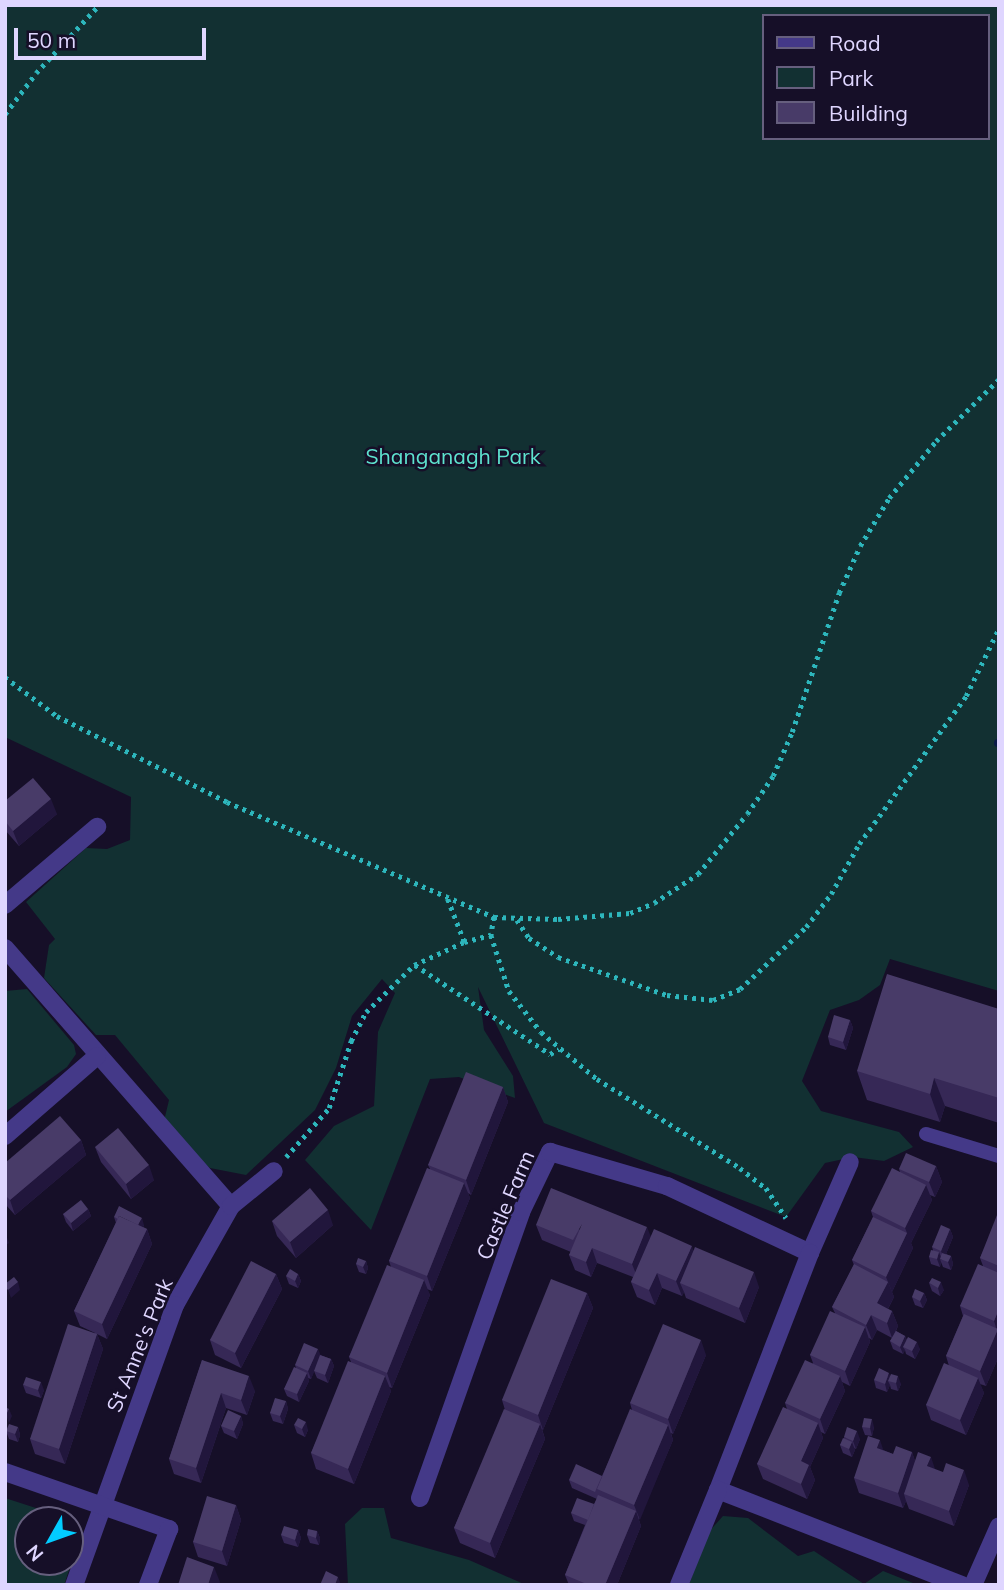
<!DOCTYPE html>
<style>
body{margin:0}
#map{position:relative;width:1004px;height:1590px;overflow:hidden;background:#160f28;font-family:Mulish,sans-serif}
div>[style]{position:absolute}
.green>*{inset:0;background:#123032}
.stream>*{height:8px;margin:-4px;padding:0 4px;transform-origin:4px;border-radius:4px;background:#091947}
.path>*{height:4.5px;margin-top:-2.25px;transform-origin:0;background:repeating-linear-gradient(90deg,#2db6bc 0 3.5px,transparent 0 8.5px)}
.lane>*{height:14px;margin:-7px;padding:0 7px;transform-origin:7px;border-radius:7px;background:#443988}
.street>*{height:18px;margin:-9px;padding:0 9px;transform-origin:9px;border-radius:9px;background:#443988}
.wall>*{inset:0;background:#362856}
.shaded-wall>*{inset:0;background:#21163c}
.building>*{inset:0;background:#483b68}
span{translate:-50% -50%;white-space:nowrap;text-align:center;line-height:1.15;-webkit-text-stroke:5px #160f28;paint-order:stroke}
.park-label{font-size:21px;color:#5ee3cf}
.street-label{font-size:21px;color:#dfd6ff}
.frame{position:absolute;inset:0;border:7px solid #dfd6ff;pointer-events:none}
.legend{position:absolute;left:762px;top:14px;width:228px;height:126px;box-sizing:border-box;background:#160f28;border:2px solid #665f7e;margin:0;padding:9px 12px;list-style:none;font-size:21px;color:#dfd6ff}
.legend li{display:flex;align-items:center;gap:14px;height:35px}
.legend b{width:35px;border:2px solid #665f7e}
.north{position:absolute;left:14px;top:1506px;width:70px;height:70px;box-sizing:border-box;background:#160f28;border:2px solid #665f7e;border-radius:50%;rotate:230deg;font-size:19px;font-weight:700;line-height:28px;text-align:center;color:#dfd6ff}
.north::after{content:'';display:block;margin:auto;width:24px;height:32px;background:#02ccff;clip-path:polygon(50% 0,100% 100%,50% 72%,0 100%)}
.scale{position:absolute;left:14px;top:28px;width:192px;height:32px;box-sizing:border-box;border:4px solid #dfd6ff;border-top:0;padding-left:9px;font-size:21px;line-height:24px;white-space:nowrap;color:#dfd6ff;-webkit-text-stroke:5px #160f28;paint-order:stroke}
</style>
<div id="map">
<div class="green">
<i style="clip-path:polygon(evenodd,5px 5px,999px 5px,999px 991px,890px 959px,880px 985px,859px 1000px,830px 1010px,802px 1081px,821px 1111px,899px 1132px,913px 1147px,884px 1161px,853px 1157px,825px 1163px,786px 1217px,544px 1123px,478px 987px,484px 1030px,513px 1076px,515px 1098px,459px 1077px,430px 1079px,371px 1230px,305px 1160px,334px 1126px,374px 1106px,378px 1032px,395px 993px,382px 979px,352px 1016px,336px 1068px,315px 1110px,246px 1175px,210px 1168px,187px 1149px,164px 1121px,169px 1100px,115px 1035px,96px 1035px,44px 978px,49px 945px,55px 939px,26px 902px,86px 848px,107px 849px,130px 840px,131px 797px,5px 737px,5px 5px,764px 16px,988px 16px,988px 138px,764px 138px,764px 16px)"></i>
<i style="clip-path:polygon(27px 989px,74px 1045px,76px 1054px,67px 1067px,5px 1112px,5px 991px)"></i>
<i style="clip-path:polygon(evenodd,5px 1498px,76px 1521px,82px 1531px,64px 1585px,5px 1585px,5px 1498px,70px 1520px,70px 1562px,28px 1562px,28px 1520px,70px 1520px)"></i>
<i style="clip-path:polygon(362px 1508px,384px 1508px,391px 1538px,469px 1560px,526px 1585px,348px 1585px,345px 1524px)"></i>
<i style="clip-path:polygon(723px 1516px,748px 1518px,798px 1556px,814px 1551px,864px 1584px,883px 1571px,918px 1585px,689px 1585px,706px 1535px)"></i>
</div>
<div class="stream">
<i style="left:998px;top:743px;width:1px"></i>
</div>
<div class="path">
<i style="left:5px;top:114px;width:51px;rotate:-52.9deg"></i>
<i style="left:36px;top:73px;width:93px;rotate:-47.2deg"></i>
<i style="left:5px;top:677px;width:65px;rotate:36.9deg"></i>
<i style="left:57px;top:716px;width:191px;rotate:26.8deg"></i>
<i style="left:227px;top:802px;width:291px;rotate:23.3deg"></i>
<i style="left:494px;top:917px;width:64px;rotate:1.8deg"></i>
<i style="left:558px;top:919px;width:72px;rotate:-4.8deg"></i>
<i style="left:630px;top:913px;width:26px;rotate:-23deg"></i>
<i style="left:654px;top:903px;width:53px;rotate:-33.4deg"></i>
<i style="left:698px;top:874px;width:77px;rotate:-50.8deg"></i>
<i style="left:747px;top:814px;width:46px;rotate:-55.6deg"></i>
<i style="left:773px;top:776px;width:48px;rotate:-66.6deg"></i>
<i style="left:792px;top:732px;width:147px;rotate:-71.3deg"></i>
<i style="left:839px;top:593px;width:51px;rotate:-65.9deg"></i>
<i style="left:860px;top:546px;width:56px;rotate:-58.9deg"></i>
<i style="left:889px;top:498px;width:74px;rotate:-50.5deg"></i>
<i style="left:936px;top:441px;width:88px;rotate:-44.5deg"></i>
<i style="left:494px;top:917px;width:18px;rotate:99deg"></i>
<i style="left:491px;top:935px;width:59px;rotate:72.2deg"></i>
<i style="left:509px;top:991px;width:52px;rotate:52deg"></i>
<i style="left:541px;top:1032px;width:73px;rotate:40deg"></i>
<i style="left:597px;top:1079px;width:168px;rotate:31.9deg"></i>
<i style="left:740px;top:1168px;width:33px;rotate:38deg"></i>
<i style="left:766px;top:1188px;width:36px;rotate:56deg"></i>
<i style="left:517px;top:920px;width:22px;rotate:56deg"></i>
<i style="left:529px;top:938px;width:35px;rotate:33deg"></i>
<i style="left:558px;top:957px;width:115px;rotate:19.2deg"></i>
<i style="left:667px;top:995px;width:46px;rotate:6.2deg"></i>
<i style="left:713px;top:1000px;width:29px;rotate:-22deg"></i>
<i style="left:740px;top:989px;width:91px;rotate:-43.2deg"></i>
<i style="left:806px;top:927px;width:41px;rotate:-52.9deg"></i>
<i style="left:831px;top:894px;width:57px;rotate:-60.8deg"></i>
<i style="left:859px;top:844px;width:183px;rotate:-54.1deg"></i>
<i style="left:966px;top:696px;width:76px;rotate:-64.1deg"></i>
<i style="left:464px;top:942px;width:28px;rotate:-15deg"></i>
<i style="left:415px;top:965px;width:162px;rotate:33.4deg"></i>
<i style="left:550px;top:1054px;width:10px;rotate:-29deg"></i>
<i style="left:286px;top:1157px;width:65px;rotate:-48.7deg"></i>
<i style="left:329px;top:1108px;width:71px;rotate:-71.8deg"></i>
<i style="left:351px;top:1041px;width:33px;rotate:-63deg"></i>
<i style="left:366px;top:1012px;width:67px;rotate:-44.4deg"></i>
<i style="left:414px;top:965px;width:55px;rotate:-24.7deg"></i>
<i style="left:464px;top:942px;width:47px;rotate:-111.1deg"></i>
</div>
<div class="lane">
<i style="left:926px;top:1134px;width:76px;rotate:16.8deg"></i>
</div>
<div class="street">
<i style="left:5px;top:905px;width:121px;rotate:-40.3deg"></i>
<i style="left:5px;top:948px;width:343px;rotate:48.8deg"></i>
<i style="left:231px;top:1206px;width:114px;rotate:119.5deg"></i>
<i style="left:175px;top:1305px;width:298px;rotate:109.8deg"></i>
<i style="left:5px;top:1136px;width:122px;rotate:-41deg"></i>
<i style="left:231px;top:1206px;width:55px;rotate:-39.1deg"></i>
<i style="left:810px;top:1253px;width:99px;rotate:-66.3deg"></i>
<i style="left:5px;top:1472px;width:174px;rotate:19.2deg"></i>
<i style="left:169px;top:1529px;width:60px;rotate:110.6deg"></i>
<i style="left:420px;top:1498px;width:303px;rotate:-70.5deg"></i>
<i style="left:521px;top:1212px;width:67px;rotate:-64.2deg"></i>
<i style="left:550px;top:1152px;width:122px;rotate:16.2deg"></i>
<i style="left:667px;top:1186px;width:158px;rotate:25.1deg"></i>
<i style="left:810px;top:1253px;width:254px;rotate:111.2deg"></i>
<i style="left:718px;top:1490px;width:262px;rotate:21.3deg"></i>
<i style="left:679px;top:1585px;width:103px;rotate:-67.7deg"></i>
<i style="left:973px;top:1585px;width:64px;rotate:-66.2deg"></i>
</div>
<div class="wall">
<i style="clip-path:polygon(5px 801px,57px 814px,19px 846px,5px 830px)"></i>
<i style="clip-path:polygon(999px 1009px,999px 1123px,945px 1106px,940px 1122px,867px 1100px,857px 1071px)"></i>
<i style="clip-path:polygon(850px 1020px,853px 1028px,846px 1050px,830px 1045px,828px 1037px)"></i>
<i style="clip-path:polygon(503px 1087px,508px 1102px,471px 1195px,468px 1193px,470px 1198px,432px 1291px,427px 1289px,430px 1295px,392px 1388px,389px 1387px,391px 1391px,354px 1484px,316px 1469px,311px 1453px,351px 1362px,349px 1357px,391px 1267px,389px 1261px,430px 1169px,428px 1165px)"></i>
<i style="clip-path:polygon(81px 1140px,86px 1155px,15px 1215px,5px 1204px,5px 1163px)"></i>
<i style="clip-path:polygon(95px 1147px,154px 1180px,131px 1199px,101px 1162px)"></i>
<i style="clip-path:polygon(936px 1166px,942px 1182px,935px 1197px,930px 1195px,932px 1200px,911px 1243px,913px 1248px,892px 1292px,894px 1297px,888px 1309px,892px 1311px,898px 1326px,896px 1331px,905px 1336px,907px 1340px,920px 1349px,915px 1359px,906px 1354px,905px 1350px,903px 1354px,893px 1349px,890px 1341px,892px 1338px,877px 1330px,872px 1340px,869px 1338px,870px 1342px,850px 1386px,842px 1382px,845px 1391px,825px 1434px,821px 1432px,823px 1438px,810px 1467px,815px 1480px,807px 1499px,763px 1479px,757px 1464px,787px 1409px,785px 1403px,813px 1363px,810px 1355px,835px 1313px,832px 1307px,854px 1265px,852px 1260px,873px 1217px,871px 1211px,900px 1172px,899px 1169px)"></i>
<i style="clip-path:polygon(88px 1209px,91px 1216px,73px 1231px,66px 1222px,63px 1214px)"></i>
<i style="clip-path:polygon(999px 1216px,999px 1356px,986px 1386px,980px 1384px,984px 1393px,966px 1435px,931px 1420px,926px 1405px,949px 1366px,946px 1356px,963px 1316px,960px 1306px,983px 1266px,980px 1258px)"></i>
<i style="clip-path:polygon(114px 1217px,144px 1225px,143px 1227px,147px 1229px,152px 1244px,107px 1339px,97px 1334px,103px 1349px,65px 1464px,35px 1454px,30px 1439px,95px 1333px,80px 1326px,74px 1311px,116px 1223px)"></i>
<i style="clip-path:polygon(272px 1221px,333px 1225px,296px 1258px,277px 1236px)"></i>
<i style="clip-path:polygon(536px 1225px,651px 1237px,693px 1251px,759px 1287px,745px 1323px,686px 1298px,684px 1292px,682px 1296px,662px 1288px,655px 1305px,637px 1297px,631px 1282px,633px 1277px,597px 1263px,591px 1277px,575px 1270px,569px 1255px,571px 1252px,542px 1240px)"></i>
<i style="clip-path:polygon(950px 1229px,953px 1237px,946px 1254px,951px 1256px,953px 1264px,951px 1270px,943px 1267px,941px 1262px,940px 1267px,931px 1264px,929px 1257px,933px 1250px,932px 1247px)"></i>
<i style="clip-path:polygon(366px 1261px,368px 1268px,366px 1274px,359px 1272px,356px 1264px)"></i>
<i style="clip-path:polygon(276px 1274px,282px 1289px,241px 1368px,215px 1355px,210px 1340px)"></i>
<i style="clip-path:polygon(298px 1274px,301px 1281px,298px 1288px,289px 1284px,286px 1276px)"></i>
<i style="clip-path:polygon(929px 1283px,944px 1290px,940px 1296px,932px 1291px)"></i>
<i style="clip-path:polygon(587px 1293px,593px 1308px,543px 1430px,542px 1429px,545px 1439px,495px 1558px,460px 1543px,454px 1528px,505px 1410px,502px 1400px)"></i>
<i style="clip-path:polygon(924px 1293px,927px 1300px,923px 1308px,915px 1305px,912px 1297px)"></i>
<i style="clip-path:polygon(320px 1355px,331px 1359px,334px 1366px,328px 1383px,317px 1378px,314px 1371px,311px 1379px,308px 1378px,309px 1381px,299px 1402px,287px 1396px,284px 1389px,296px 1368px,295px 1365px)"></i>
<i style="clip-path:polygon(706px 1355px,673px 1434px,671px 1433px,673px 1440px,639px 1520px,641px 1526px,617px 1585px,569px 1585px,565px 1575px,585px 1525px,574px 1521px,571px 1513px,594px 1504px,597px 1499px,572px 1488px,569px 1480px,602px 1476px,632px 1410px,630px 1403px)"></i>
<i style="clip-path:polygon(202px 1360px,255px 1391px,247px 1415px,226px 1408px,201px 1483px,174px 1474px,169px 1459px)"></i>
<i style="clip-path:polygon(890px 1376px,901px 1384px,898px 1391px,891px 1389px,890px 1385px,887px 1392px,876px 1388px,874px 1380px)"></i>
<i style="clip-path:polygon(23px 1385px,44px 1390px,41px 1398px,26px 1393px)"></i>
<i style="clip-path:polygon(286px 1401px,288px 1409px,283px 1424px,273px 1421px,270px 1413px)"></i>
<i style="clip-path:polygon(241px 1416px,243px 1424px,237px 1439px,224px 1433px,221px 1426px)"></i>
<i style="clip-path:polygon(294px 1425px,308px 1430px,305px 1437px,297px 1433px)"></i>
<i style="clip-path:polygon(18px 1427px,20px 1435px,18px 1442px,9px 1439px,6px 1431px)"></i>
<i style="clip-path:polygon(862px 1427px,874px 1427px,872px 1436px,865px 1435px)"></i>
<i style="clip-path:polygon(844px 1437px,860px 1439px,856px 1449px,854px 1448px,855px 1450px,852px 1457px,843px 1453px,840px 1445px,844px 1439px)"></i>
<i style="clip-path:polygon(883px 1450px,893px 1454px,912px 1452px,915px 1461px,969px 1485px,954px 1526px,909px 1509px,906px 1501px,903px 1508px,859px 1493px,854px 1478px)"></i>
<i style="clip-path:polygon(236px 1505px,241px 1520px,227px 1566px,198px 1557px,193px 1542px)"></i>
<i style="clip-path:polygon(298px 1530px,301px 1538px,298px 1547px,284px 1543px,281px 1535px)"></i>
<i style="clip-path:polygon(317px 1531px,320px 1538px,319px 1545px,310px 1543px,307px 1535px)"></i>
</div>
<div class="shaded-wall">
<i style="clip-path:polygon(51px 799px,57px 814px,19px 846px,13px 831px)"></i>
<i style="clip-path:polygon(850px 1020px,853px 1028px,846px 1050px,843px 1042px)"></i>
<i style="clip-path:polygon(934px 1078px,945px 1106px,940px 1122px,930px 1094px)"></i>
<i style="clip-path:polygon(503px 1087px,508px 1102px,471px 1195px,466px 1180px)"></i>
<i style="clip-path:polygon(81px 1140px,86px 1155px,15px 1215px,10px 1200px)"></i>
<i style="clip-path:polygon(149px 1165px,154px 1180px,131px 1199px,126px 1184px)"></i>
<i style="clip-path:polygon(936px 1166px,942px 1182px,935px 1197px,929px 1182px)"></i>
<i style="clip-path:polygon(464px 1183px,470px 1198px,432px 1291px,427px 1276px)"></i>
<i style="clip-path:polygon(926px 1185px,932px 1200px,911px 1243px,913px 1248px,892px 1292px,886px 1277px,907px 1233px,905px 1228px)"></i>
<i style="clip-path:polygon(88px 1209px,91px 1216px,73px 1231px,71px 1223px)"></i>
<i style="clip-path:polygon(328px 1210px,333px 1225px,296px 1258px,290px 1242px)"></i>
<i style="clip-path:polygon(142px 1218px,144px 1225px,139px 1236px,136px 1229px)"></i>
<i style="clip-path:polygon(647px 1227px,653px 1242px,638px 1279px,632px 1264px)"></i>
<i style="clip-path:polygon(147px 1229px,152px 1244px,107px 1339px,102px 1324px)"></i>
<i style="clip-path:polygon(950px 1229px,953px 1237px,944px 1259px,941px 1251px)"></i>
<i style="clip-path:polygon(6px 1235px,9px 1243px,5px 1246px,5px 1236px)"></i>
<i style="clip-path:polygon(692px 1246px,697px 1261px,680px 1283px,684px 1292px,682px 1296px,676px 1281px)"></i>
<i style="clip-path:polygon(592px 1248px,597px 1263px,591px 1277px,586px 1262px)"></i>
<i style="clip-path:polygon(939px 1252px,942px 1260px,940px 1259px,941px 1262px,940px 1267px,937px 1259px)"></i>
<i style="clip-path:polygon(951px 1256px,953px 1264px,951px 1270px,948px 1262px)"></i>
<i style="clip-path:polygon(366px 1261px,368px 1268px,366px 1274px,363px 1267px)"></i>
<i style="clip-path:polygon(754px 1272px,759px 1287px,745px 1323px,739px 1308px)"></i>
<i style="clip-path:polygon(657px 1273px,662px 1288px,655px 1305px,649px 1290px)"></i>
<i style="clip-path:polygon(276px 1274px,282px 1289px,241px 1368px,235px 1353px)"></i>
<i style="clip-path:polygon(298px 1274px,301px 1281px,298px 1288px,295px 1281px)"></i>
<i style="clip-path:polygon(424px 1280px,430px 1295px,392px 1388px,387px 1373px)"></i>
<i style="clip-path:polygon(18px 1282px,20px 1290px,11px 1298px,8px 1290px)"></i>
<i style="clip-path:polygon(888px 1282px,894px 1297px,883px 1318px,877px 1303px)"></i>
<i style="clip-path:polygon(941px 1282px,944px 1290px,940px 1296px,938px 1288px)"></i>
<i style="clip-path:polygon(587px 1293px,593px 1308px,543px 1430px,538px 1415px)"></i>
<i style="clip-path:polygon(924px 1293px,927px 1300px,923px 1308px,920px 1301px)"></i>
<i style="clip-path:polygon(999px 1309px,999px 1356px,986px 1386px,980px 1371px,997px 1331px,994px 1321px)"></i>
<i style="clip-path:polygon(892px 1311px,898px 1326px,892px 1338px,887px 1323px)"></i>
<i style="clip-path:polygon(871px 1315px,877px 1330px,872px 1340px,866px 1325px)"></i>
<i style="clip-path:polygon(865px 1327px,870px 1342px,850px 1386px,845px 1371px)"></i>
<i style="clip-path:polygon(97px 1334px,103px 1349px,65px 1464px,59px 1449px)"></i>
<i style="clip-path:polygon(905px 1336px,908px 1344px,903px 1347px,905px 1350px,903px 1354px,900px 1347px)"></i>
<i style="clip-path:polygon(701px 1340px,706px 1355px,673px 1434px,668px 1419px)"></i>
<i style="clip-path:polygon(917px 1342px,920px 1349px,915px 1359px,912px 1351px)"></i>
<i style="clip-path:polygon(318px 1349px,321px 1356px,311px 1379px,308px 1371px)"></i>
<i style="clip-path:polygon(331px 1359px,334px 1366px,328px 1383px,325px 1375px)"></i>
<i style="clip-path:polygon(307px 1373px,309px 1381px,299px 1402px,297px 1394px)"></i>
<i style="clip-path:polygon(889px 1373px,892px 1380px,888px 1381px,890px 1385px,887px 1392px,885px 1384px)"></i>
<i style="clip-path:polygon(249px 1376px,255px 1391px,247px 1415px,241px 1400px)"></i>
<i style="clip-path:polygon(385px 1376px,391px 1391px,354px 1484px,348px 1469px)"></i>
<i style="clip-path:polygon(840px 1376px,845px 1391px,825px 1434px,820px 1419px)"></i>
<i style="clip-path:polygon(898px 1376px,901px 1384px,898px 1391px,896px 1383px)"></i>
<i style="clip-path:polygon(978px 1378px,984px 1393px,966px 1435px,960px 1420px)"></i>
<i style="clip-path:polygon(41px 1382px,44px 1390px,41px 1398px,38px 1390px)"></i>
<i style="clip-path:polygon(221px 1393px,226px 1408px,201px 1483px,196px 1468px)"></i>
<i style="clip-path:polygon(286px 1401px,288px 1409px,283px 1424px,280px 1416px)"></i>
<i style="clip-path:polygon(9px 1409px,12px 1416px,9px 1423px,6px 1415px)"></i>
<i style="clip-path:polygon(241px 1416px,243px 1424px,237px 1439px,234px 1431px)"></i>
<i style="clip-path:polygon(872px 1419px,874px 1427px,872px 1436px,870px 1428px)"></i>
<i style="clip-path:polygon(306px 1422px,308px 1430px,305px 1437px,302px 1429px)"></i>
<i style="clip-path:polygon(818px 1423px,823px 1438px,810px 1467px,815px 1480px,807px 1499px,801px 1484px,801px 1461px)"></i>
<i style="clip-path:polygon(540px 1424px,545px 1439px,495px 1558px,490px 1543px)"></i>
<i style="clip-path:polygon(668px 1425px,673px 1440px,640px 1520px,634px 1505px)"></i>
<i style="clip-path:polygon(18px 1427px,20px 1435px,18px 1442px,15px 1434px)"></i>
<i style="clip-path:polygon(857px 1431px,860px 1439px,856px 1449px,853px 1441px)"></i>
<i style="clip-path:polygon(880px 1440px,885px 1455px,877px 1448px)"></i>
<i style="clip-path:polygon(852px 1442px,855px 1450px,852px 1457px,849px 1449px)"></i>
<i style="clip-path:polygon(912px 1452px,917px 1467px,904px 1494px,906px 1501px,903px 1508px,898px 1493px)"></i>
<i style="clip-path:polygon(931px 1457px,936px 1472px,927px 1466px)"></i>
<i style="clip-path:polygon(964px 1470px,969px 1485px,954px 1526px,949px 1511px)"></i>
<i style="clip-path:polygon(236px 1505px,241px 1520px,227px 1566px,222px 1551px)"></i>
<i style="clip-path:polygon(636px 1511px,641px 1526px,617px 1585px,605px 1585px)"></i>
<i style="clip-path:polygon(298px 1530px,301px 1538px,298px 1547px,295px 1540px)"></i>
<i style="clip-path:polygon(317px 1531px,320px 1538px,319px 1545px,316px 1538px)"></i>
<i style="clip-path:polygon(214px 1567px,220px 1582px,219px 1585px,208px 1585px)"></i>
<i style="clip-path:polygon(338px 1577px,341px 1585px,335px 1585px)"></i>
</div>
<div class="building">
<i style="clip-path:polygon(33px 778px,51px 799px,13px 831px,5px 821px,5px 801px)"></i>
<i style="clip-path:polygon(887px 974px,999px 1009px,999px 1098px,934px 1078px,930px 1094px,857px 1071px)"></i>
<i style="clip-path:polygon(834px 1015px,850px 1020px,843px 1042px,828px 1037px)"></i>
<i style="clip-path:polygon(466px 1072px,503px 1087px,466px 1180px,428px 1165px)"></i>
<i style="clip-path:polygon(60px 1116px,81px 1140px,10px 1200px,5px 1195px,5px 1163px)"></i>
<i style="clip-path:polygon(118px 1128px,149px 1165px,126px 1184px,95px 1147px)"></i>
<i style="clip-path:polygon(906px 1153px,936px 1166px,929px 1182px,899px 1169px)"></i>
<i style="clip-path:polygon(427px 1168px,464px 1183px,427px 1276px,389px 1261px)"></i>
<i style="clip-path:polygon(892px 1168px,926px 1185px,905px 1228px,871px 1211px)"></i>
<i style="clip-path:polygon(310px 1188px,328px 1210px,290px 1242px,272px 1221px)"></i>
<i style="clip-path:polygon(551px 1188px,647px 1227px,632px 1264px,592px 1248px,586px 1262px,569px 1255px,582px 1224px,573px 1240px,536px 1225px)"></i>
<i style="clip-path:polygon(81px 1200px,88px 1209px,71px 1223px,63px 1214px)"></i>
<i style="clip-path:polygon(119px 1206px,142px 1218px,138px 1225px,119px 1216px,118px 1219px,114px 1217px)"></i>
<i style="clip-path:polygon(997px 1215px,999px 1216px,999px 1266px,980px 1258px)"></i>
<i style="clip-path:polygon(119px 1216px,147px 1229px,102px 1324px,74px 1311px)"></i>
<i style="clip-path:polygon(873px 1217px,907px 1233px,886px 1277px,852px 1260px)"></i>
<i style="clip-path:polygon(941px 1225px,950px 1229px,941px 1251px,932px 1247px)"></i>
<i style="clip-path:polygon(654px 1229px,692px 1246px,676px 1281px,657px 1273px,649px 1290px,631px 1282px)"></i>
<i style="clip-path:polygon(695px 1247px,754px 1272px,739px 1308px,680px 1283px)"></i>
<i style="clip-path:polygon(931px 1250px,939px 1252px,937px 1259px,929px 1257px)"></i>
<i style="clip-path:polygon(942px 1253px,951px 1256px,948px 1262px,940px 1259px)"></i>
<i style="clip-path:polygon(358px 1258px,366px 1261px,363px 1267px,356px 1264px)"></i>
<i style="clip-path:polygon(251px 1261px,276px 1274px,235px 1353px,210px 1340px)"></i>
<i style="clip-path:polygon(854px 1264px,888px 1282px,877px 1303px,892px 1311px,887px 1323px,871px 1315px,866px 1325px,832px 1307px)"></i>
<i style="clip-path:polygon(978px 1264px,999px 1273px,999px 1309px,994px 1321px,960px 1306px)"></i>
<i style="clip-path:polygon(387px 1265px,424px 1280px,387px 1373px,349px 1357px)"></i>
<i style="clip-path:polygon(290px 1269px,298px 1274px,295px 1281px,286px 1276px)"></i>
<i style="clip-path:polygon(14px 1277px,18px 1282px,8px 1290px,5px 1287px,5px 1284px)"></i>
<i style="clip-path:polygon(932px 1278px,941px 1282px,938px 1288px,929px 1283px)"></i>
<i style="clip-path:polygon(551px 1279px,587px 1293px,538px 1415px,502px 1400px)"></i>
<i style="clip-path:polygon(915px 1289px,924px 1293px,920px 1301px,912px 1297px)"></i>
<i style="clip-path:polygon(830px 1311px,865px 1327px,845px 1371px,810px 1355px)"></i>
<i style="clip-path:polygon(964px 1314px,998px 1329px,980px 1371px,946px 1356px)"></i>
<i style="clip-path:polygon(68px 1324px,97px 1334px,59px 1449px,30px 1439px)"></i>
<i style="clip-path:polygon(663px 1324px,701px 1340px,668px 1419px,630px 1403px)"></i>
<i style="clip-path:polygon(896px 1331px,905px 1336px,900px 1347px,890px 1341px)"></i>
<i style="clip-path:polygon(908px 1337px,917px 1342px,912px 1351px,903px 1347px)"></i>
<i style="clip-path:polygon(304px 1343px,318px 1349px,308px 1371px,295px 1365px)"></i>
<i style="clip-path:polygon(320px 1355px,331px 1359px,325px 1375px,314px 1371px)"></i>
<i style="clip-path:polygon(202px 1360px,249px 1376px,241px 1400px,221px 1393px,196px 1468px,169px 1459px)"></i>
<i style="clip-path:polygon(805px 1360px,840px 1376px,820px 1419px,785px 1403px)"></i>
<i style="clip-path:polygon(348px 1361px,385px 1376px,348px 1469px,311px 1453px)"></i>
<i style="clip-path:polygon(944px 1363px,978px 1378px,960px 1420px,926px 1405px)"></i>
<i style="clip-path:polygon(294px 1367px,307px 1373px,297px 1394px,284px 1389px)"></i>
<i style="clip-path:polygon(879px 1368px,889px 1373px,885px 1384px,874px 1380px)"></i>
<i style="clip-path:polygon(891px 1374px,898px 1376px,896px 1383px,888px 1381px)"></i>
<i style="clip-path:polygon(26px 1377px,41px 1382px,38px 1390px,23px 1385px)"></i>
<i style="clip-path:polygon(275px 1398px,286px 1401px,280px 1416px,270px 1413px)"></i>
<i style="clip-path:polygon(5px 1407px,9px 1409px,6px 1415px,5px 1415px)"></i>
<i style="clip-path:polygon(783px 1407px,818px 1423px,801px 1461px,809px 1465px,801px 1484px,757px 1464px)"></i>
<i style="clip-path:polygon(504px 1409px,540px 1424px,490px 1543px,454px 1528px)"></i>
<i style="clip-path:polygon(630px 1409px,668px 1425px,634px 1505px,597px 1489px)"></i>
<i style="clip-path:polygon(228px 1410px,241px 1416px,234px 1431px,221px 1426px)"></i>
<i style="clip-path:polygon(298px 1418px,306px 1422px,302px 1429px,294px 1425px)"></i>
<i style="clip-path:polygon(864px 1418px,872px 1419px,870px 1428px,862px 1427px)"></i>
<i style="clip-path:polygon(9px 1424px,18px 1427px,15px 1434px,6px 1431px)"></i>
<i style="clip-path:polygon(847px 1427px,857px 1431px,853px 1441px,844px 1437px)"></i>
<i style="clip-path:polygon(868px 1436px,880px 1440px,877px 1448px,893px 1454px,896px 1446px,912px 1452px,898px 1493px,854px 1478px)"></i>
<i style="clip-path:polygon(843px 1438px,852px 1442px,849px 1449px,840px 1445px)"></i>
<i style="clip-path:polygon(918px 1452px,931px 1457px,927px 1466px,943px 1472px,946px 1463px,964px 1470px,949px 1511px,904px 1494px)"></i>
<i style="clip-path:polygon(576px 1464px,602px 1476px,595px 1492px,569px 1480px)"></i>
<i style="clip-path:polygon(598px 1495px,636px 1511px,605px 1585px,589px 1585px,565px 1575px)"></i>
<i style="clip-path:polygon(207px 1496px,236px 1505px,222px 1551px,193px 1542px)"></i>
<i style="clip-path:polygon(577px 1498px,594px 1504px,588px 1520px,571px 1513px)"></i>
<i style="clip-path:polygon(284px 1526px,298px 1530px,295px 1540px,281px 1535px)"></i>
<i style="clip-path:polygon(308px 1529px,317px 1531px,316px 1538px,307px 1535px)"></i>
<i style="clip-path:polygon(187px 1557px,214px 1567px,208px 1585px,178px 1585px)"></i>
<i style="clip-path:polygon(326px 1571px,338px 1577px,335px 1585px,320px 1585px)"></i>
</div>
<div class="park-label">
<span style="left:453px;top:456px">Shanganagh Park</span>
</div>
<div class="street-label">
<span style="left:505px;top:1205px;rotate:-67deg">Castle Farm</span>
<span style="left:139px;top:1345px;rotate:-68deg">St Anne's Park</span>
</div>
<div class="frame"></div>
<ul class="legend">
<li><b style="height:9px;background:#443988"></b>Road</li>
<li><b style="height:19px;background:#123032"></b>Park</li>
<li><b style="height:19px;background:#483b68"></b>Building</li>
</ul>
<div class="north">N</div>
<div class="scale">50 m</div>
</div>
